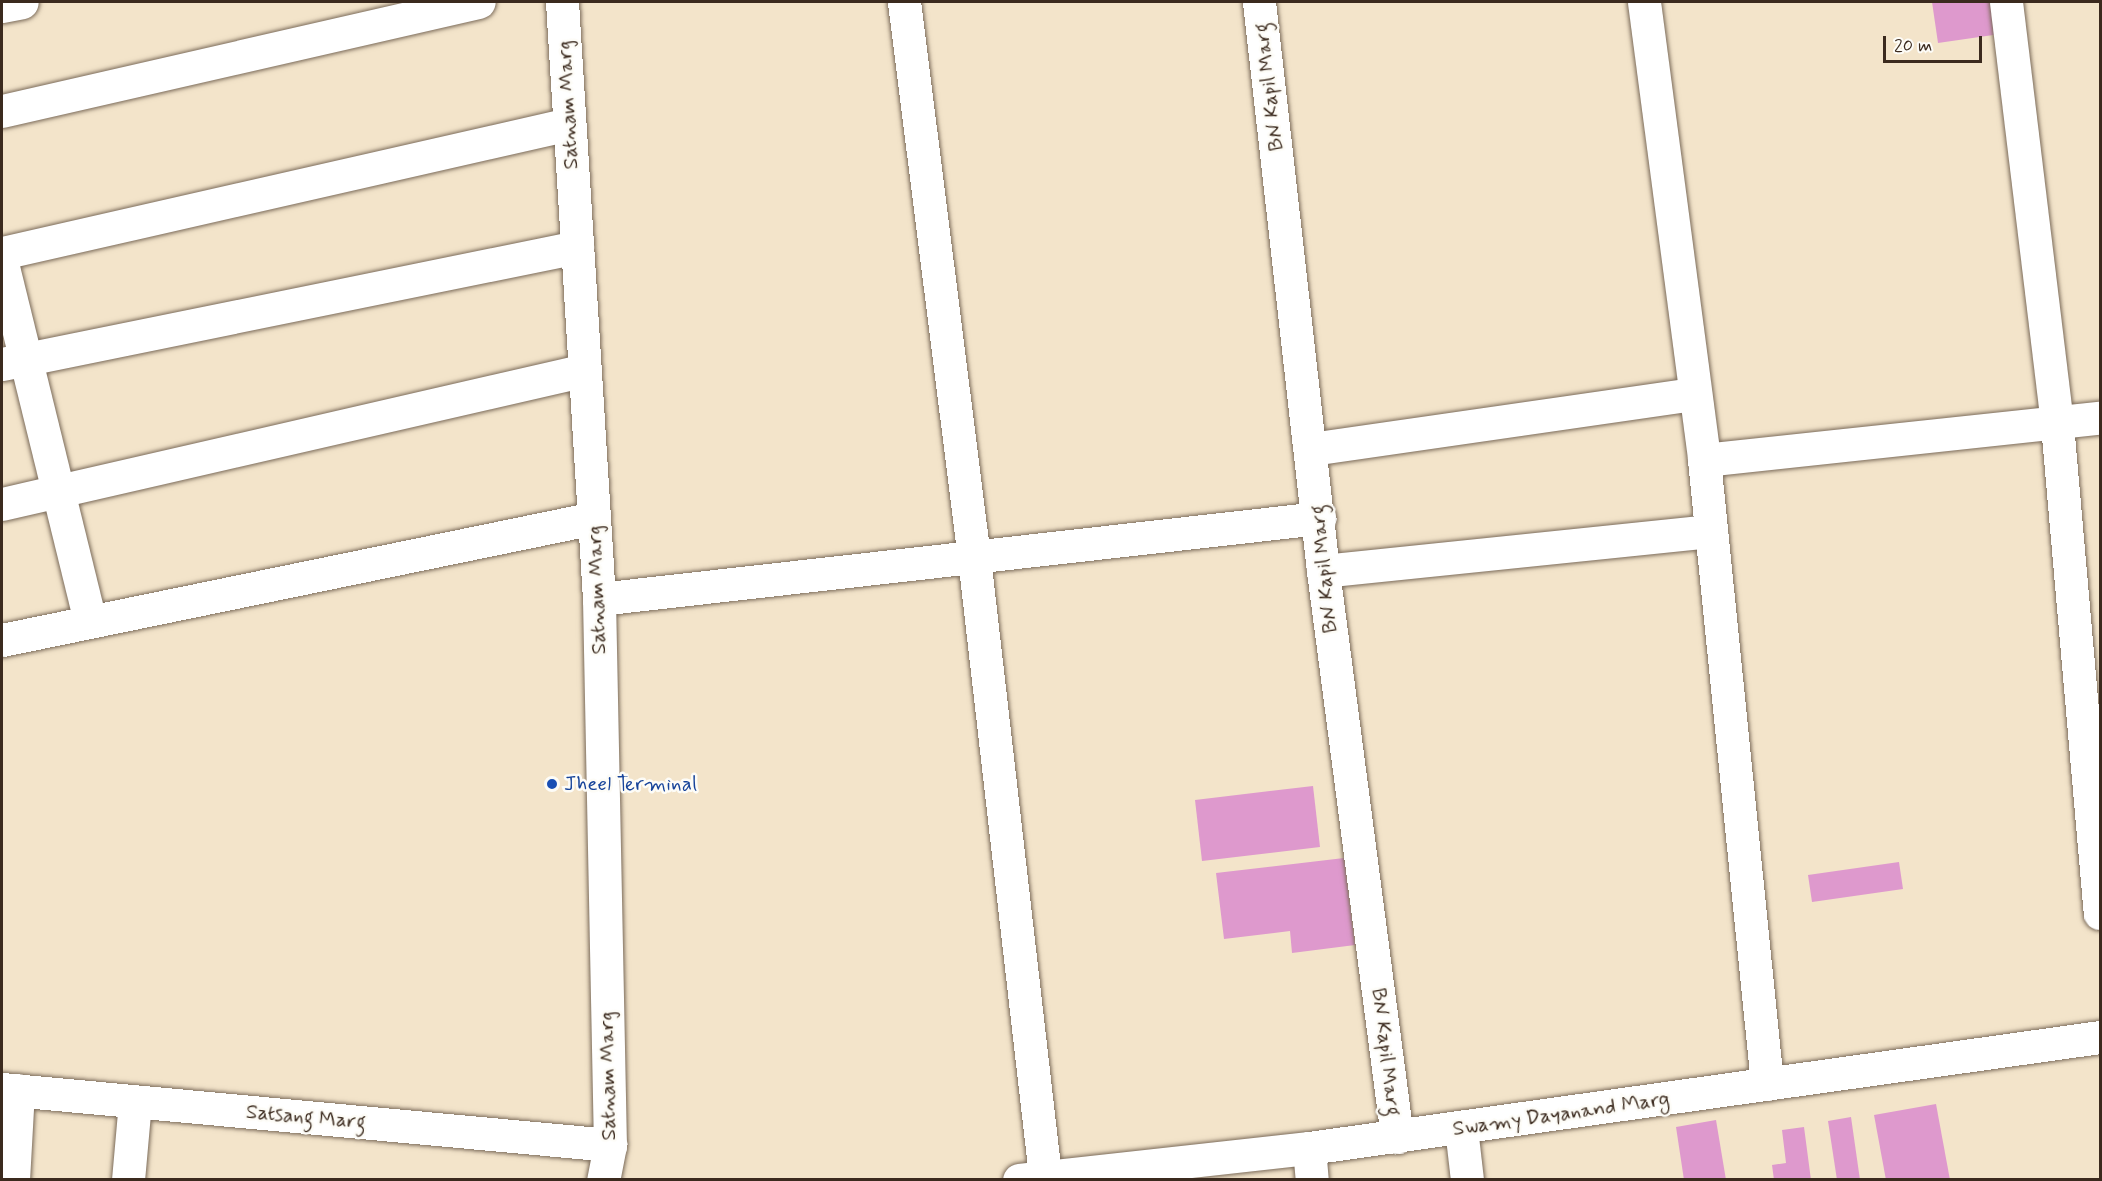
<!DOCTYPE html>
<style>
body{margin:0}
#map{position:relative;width:2102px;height:1181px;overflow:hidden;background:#f3e4ca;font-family:Mynerve,sans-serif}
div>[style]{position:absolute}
.building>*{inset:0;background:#de99cd}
.roads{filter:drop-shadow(0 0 2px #7b6b5a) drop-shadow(0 0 2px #7b6b5a)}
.minor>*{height:33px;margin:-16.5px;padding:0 16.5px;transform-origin:16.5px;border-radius:16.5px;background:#fff}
.dots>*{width:16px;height:16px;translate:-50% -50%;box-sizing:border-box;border:3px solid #fdfcf7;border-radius:50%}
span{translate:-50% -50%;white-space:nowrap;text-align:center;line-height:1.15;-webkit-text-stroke:5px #fdfcf7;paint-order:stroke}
.street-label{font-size:21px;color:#3b2a1e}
.transit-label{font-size:21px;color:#164399}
.left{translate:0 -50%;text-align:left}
.frame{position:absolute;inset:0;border:3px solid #3b2a1e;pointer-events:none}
.scale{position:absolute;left:1883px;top:36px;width:99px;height:27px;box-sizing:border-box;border:3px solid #3b2a1e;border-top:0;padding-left:8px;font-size:18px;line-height:21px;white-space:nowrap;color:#3b2a1e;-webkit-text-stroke:4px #fdfcf7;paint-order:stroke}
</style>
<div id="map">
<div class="building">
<i style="clip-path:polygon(1932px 2px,2003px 2px,2007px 33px,1938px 43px)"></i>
<i style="clip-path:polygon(1313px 786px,1320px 847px,1202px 861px,1195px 800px)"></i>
<i style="clip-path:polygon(1344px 858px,1355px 945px,1292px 953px,1290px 931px,1224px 939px,1216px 873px)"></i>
<i style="clip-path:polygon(1899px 862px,1903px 889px,1812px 902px,1808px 875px)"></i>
<i style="clip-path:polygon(1936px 1104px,1950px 1180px,1886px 1180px,1874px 1115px)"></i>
<i style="clip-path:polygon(1851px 1117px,1860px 1180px,1837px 1180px,1828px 1121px)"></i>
<i style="clip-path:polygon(1716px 1120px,1726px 1180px,1684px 1180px,1676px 1127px)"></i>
<i style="clip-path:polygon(1804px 1127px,1811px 1180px,1774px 1180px,1772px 1165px,1786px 1163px,1782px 1130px)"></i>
</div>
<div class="roads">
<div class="minor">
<i style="left:562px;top:2px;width:598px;rotate:86.45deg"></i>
<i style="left:599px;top:599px;width:546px;rotate:88.85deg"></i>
<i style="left:610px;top:1145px;width:36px;rotate:101deg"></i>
<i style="left:904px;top:2px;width:560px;rotate:82.82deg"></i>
<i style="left:974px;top:558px;width:621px;rotate:83.44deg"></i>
<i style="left:1259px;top:2px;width:573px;rotate:83.58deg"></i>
<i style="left:1323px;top:571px;width:571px;rotate:82.55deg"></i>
<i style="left:1644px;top:2px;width:462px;rotate:82.5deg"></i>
<i style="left:1704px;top:460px;width:627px;rotate:84.23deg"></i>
<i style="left:2006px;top:2px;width:425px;rotate:83.1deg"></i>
<i style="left:2057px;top:424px;width:491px;rotate:85deg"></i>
<i style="left:2px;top:6px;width:20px;rotate:-11deg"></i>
<i style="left:2px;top:111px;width:489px;rotate:-12.9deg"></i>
<i style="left:2px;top:253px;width:581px;rotate:-12.82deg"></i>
<i style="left:2px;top:263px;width:368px;rotate:76.2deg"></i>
<i style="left:2px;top:364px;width:587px;rotate:-11.5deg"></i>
<i style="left:1311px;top:449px;width:386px;rotate:-8.2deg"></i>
<i style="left:1704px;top:460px;width:398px;rotate:-6.1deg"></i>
<i style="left:2px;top:504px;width:598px;rotate:-12.94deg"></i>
<i style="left:1323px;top:571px;width:390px;rotate:-5.9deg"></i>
<i style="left:599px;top:599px;width:725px;rotate:-6.42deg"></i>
<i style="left:2px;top:640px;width:604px;rotate:-11.64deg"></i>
<i style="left:2px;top:1089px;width:611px;rotate:5.26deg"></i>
<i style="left:1461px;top:1128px;width:52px;rotate:83.4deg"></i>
<i style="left:1309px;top:1148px;width:32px;rotate:85deg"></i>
<i style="left:13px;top:1180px;width:90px;rotate:-86.8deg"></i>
<i style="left:128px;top:1180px;width:78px;rotate:-84.9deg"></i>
<i style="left:1019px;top:1180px;width:292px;rotate:-6.3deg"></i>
<i style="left:1309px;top:1148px;width:799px;rotate:-7.99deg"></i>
</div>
</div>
<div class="dots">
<i style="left:552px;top:784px;background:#1a4fb4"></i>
</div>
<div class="street-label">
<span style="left:1269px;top:87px;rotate:-97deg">BN Kapil Marg</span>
<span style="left:568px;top:105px;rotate:-93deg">Satnam Marg</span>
<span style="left:1324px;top:569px;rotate:-96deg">BN Kapil Marg</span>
<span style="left:597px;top:590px;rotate:-92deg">Satnam Marg</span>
<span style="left:1386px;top:1052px;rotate:83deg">BN Kapil Marg</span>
<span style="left:608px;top:1076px;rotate:-91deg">Satnam Marg</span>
<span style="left:1561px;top:1114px;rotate:-8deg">Swamy Dayanand Marg</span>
<span style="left:306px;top:1117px;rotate:5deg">Satsang Marg</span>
</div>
<div class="transit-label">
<span class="left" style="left:564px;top:784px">Jheel Terminal</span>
</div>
<div class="frame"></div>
<div class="scale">20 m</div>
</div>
